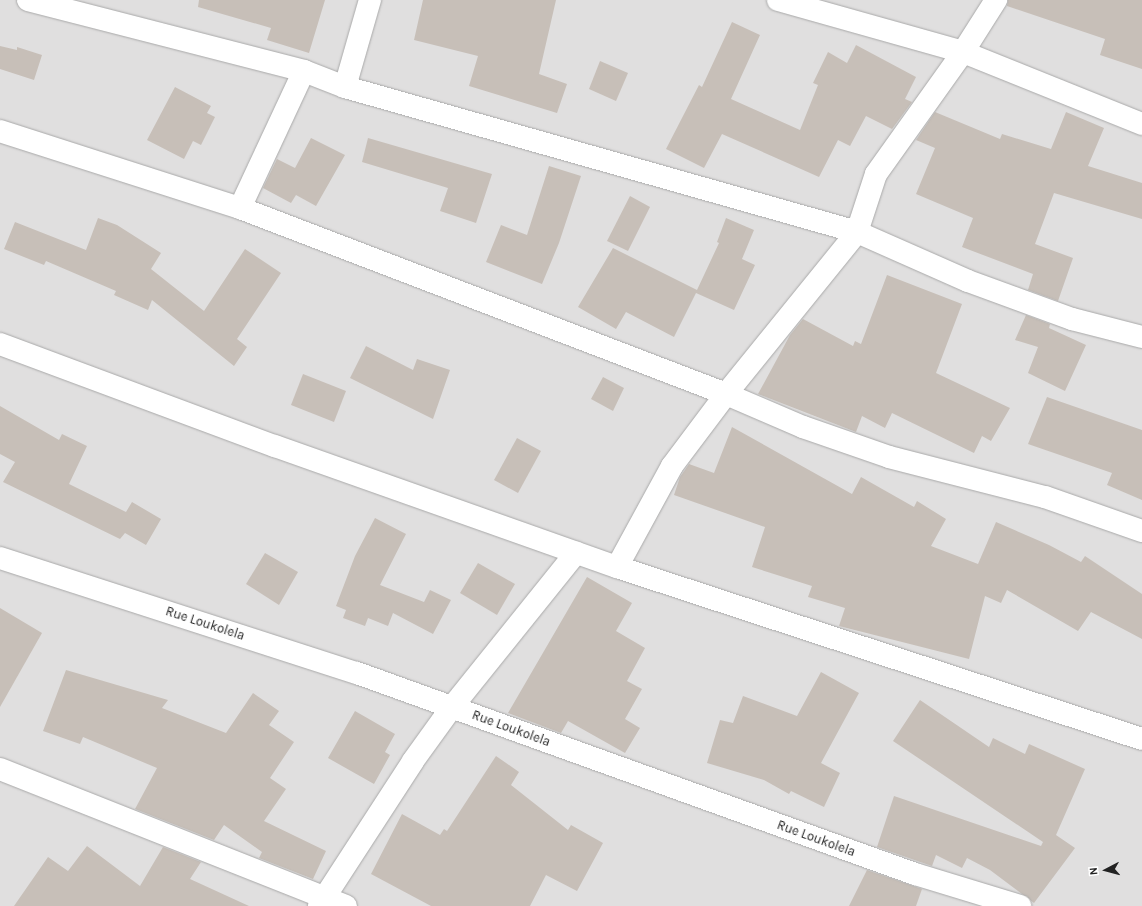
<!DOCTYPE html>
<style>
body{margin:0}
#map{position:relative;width:1142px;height:906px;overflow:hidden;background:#f2efe9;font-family:Karla,sans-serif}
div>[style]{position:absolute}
.residential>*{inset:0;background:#e0dfdf}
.building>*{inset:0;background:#c7bfb8}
.roads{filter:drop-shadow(0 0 1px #a9a9a9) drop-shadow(0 0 1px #a9a9a9)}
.minor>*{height:22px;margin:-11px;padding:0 11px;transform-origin:11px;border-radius:11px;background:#fff}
span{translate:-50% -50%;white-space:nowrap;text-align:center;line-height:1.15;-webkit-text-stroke:3px #fff;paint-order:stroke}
.street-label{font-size:13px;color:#222}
.north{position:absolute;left:1086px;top:850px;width:40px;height:40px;-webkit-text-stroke:3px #fff;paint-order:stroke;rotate:264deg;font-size:11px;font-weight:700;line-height:16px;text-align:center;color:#222}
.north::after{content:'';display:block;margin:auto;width:14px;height:18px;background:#222;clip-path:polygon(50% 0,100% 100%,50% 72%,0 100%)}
</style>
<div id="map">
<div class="residential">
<i style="clip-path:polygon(0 0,1142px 0,1142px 906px,0 906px)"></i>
</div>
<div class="building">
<i style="clip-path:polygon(199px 0,325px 0,309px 53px,267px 40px,271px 28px,198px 7px)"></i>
<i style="clip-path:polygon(423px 0,556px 0,539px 74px,567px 84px,557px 113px,469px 86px,478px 56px,414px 40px)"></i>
<i style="clip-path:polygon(1008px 0,1142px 0,1142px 69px,1100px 55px,1105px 39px,1007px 6px)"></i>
<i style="clip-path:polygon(732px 22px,760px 35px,731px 99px,800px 130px,818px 85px,813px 83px,828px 52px,847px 63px,856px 45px,916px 77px,905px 99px,912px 102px,892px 129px,866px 116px,850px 146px,838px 140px,819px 177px,722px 134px,704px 168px,666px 149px,699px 85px,702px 87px)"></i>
<i style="clip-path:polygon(0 46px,17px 50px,17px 47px,42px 55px,34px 80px,0 69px)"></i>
<i style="clip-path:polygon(600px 61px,628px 73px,616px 101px,589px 89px)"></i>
<i style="clip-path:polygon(175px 87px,211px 106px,207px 113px,215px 117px,201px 145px,193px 141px,184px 159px,147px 140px)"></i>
<i style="clip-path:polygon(935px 112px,1000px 139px,1002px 134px,1051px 149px,1066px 112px,1104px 128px,1088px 166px,1142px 183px,1142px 219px,1054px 193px,1035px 244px,1073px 258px,1058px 301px,1028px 290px,1033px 274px,962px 247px,973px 218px,916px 194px,935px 148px,916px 140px)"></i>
<i style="clip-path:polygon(311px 138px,345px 155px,316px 206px,296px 195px,291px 203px,263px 188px,277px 159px,295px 168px)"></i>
<i style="clip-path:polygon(368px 138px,492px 174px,476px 223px,440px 211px,448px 188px,362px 162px)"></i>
<i style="clip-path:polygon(549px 166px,581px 176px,559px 243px,542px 284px,486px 262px,501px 225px,527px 235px)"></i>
<i style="clip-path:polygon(630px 196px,650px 207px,628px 251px,607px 241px)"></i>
<i style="clip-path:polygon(98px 218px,117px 225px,161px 253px,151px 269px,204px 311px,245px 249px,281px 273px,237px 339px,247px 347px,234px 366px,152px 300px,148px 310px,114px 295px,116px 291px,46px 261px,44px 265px,4px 249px,15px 222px,86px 250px)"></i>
<i style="clip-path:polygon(726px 218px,754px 230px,742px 259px,755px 265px,734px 310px,696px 293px,674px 337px,626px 312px,616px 329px,578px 307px,613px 248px,697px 290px,719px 243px,717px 242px)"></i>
<i style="clip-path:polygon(887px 275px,962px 304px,936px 373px,1010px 408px,991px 441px,982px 436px,974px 453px,892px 413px,885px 428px,862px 416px,856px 432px,758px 394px,790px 335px,803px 319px,853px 346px,855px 341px,861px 344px)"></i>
<i style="clip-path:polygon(1026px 315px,1050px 324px,1049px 328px,1086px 345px,1065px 391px,1028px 373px,1038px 347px,1015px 340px)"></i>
<i style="clip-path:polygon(366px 346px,413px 370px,417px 359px,450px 370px,433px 419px,350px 378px)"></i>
<i style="clip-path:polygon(303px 374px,346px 391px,334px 422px,291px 405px)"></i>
<i style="clip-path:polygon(603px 377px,624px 388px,613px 411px,591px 399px)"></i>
<i style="clip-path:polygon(1047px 397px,1142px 430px,1142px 500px,1107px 485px,1112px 473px,1028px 444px)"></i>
<i style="clip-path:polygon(0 406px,59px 440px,62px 434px,87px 446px,69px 484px,126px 512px,132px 502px,161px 519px,146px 545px,125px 533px,120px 539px,3px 482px,15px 462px,0 454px)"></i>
<i style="clip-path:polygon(732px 427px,852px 494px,861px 477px,914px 507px,917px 501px,946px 519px,931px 546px,978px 564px,996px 522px,1049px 545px,1081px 562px,1085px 556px,1142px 594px,1142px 639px,1091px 612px,1078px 631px,1007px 590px,1001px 603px,985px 596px,969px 659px,839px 626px,845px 608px,808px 597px,812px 586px,752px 567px,765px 527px,674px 495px,680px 477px,689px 464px,714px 473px)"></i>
<i style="clip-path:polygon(517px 438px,541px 451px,518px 493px,494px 480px)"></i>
<i style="clip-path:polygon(375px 518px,406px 534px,380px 585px,424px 602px,430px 590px,451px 600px,433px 634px,393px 613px,388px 626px,368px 618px,365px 626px,343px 618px,346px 610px,336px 606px,355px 556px)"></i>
<i style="clip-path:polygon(265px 553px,298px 572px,279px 605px,246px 584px)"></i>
<i style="clip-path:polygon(478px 563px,515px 584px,497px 615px,460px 593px)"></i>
<i style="clip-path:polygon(587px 577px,632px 603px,616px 631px,645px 648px,627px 681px,642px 689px,625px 719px,640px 728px,625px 753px,568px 721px,561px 733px,508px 713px)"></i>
<i style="clip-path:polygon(0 608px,42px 633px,0 707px)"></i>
<i style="clip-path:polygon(66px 670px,168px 700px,162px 708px,226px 733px,253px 693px,279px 711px,269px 725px,294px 742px,270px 778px,286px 789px,264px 821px,326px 851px,313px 879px,259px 858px,262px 852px,224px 825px,214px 840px,135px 809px,157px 768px,83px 737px,80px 744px,43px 731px)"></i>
<i style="clip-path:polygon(821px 672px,859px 693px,821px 763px,840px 773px,824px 807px,791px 791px,789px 794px,764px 780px,707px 763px,720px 720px,733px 723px,743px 696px,797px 716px)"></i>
<i style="clip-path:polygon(920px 700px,989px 747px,993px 738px,1025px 754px,1029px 744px,1085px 769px,1056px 835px,1075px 848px,1034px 903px,990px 870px,967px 858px,962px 868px,936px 855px,932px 866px,877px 847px,894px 796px,1041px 846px,1043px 842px,893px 741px)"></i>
<i style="clip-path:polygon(355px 711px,395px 734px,385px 752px,390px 755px,374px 784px,328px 758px)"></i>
<i style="clip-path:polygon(496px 756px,519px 772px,511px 785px,568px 830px,571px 825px,603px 843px,577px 891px,546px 875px,530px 906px,431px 906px,371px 874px,402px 814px,440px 835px,444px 829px,447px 831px)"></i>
<i style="clip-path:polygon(87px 846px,140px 886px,163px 847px,201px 862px,190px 879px,249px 906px,14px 906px,48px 857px,68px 871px)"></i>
<i style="clip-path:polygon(867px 870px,922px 889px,916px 906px,849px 906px)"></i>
</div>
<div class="roads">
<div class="minor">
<i style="left:28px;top:0;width:285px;rotate:14.4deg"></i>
<i style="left:304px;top:71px;width:44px;rotate:21.3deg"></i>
<i style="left:345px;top:87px;width:532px;rotate:15.81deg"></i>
<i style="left:857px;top:232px;width:121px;rotate:23.8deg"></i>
<i style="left:968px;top:281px;width:111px;rotate:20.1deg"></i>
<i style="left:1072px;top:319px;width:72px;rotate:14.4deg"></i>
<i style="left:778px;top:0;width:192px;rotate:15.7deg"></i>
<i style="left:963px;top:52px;width:193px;rotate:21.9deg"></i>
<i style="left:345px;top:87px;width:91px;rotate:-74deg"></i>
<i style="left:0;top:131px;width:252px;rotate:17.8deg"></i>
<i style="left:240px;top:208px;width:520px;rotate:20.94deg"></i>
<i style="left:726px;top:394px;width:84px;rotate:23.2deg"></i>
<i style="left:803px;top:427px;width:91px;rotate:19.2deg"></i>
<i style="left:889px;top:457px;width:161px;rotate:14.4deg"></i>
<i style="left:1045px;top:497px;width:103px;rotate:19.3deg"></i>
<i style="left:240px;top:208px;width:151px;rotate:-65deg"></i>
<i style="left:0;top:344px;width:293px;rotate:20.4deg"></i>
<i style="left:275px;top:446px;width:363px;rotate:19.5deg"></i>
<i style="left:617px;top:567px;width:552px;rotate:18.14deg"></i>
<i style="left:0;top:558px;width:375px;rotate:17.9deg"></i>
<i style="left:357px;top:673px;width:593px;rotate:19.81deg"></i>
<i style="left:915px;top:874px;width:110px;rotate:16.9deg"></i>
<i style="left:617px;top:567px;width:115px;rotate:-61.4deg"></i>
<i style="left:672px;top:466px;width:90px;rotate:-53.1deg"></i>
<i style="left:726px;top:394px;width:208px;rotate:-51deg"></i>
<i style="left:857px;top:232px;width:61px;rotate:-71.9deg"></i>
<i style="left:876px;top:174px;width:150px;rotate:-54.5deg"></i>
<i style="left:963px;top:52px;width:62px;rotate:-57.6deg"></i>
<i style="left:0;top:769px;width:372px;rotate:21.6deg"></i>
<i style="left:319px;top:906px;width:173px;rotate:-57deg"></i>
<i style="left:413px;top:761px;width:67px;rotate:-54.2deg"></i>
<i style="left:452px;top:707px;width:198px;rotate:-51.2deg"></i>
</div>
</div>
<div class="street-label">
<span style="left:205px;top:624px;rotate:18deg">Rue Loukolela</span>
<span style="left:511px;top:729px;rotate:20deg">Rue Loukolela</span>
<span style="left:816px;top:839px;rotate:20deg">Rue Loukolela</span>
</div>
<div class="north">N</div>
</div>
